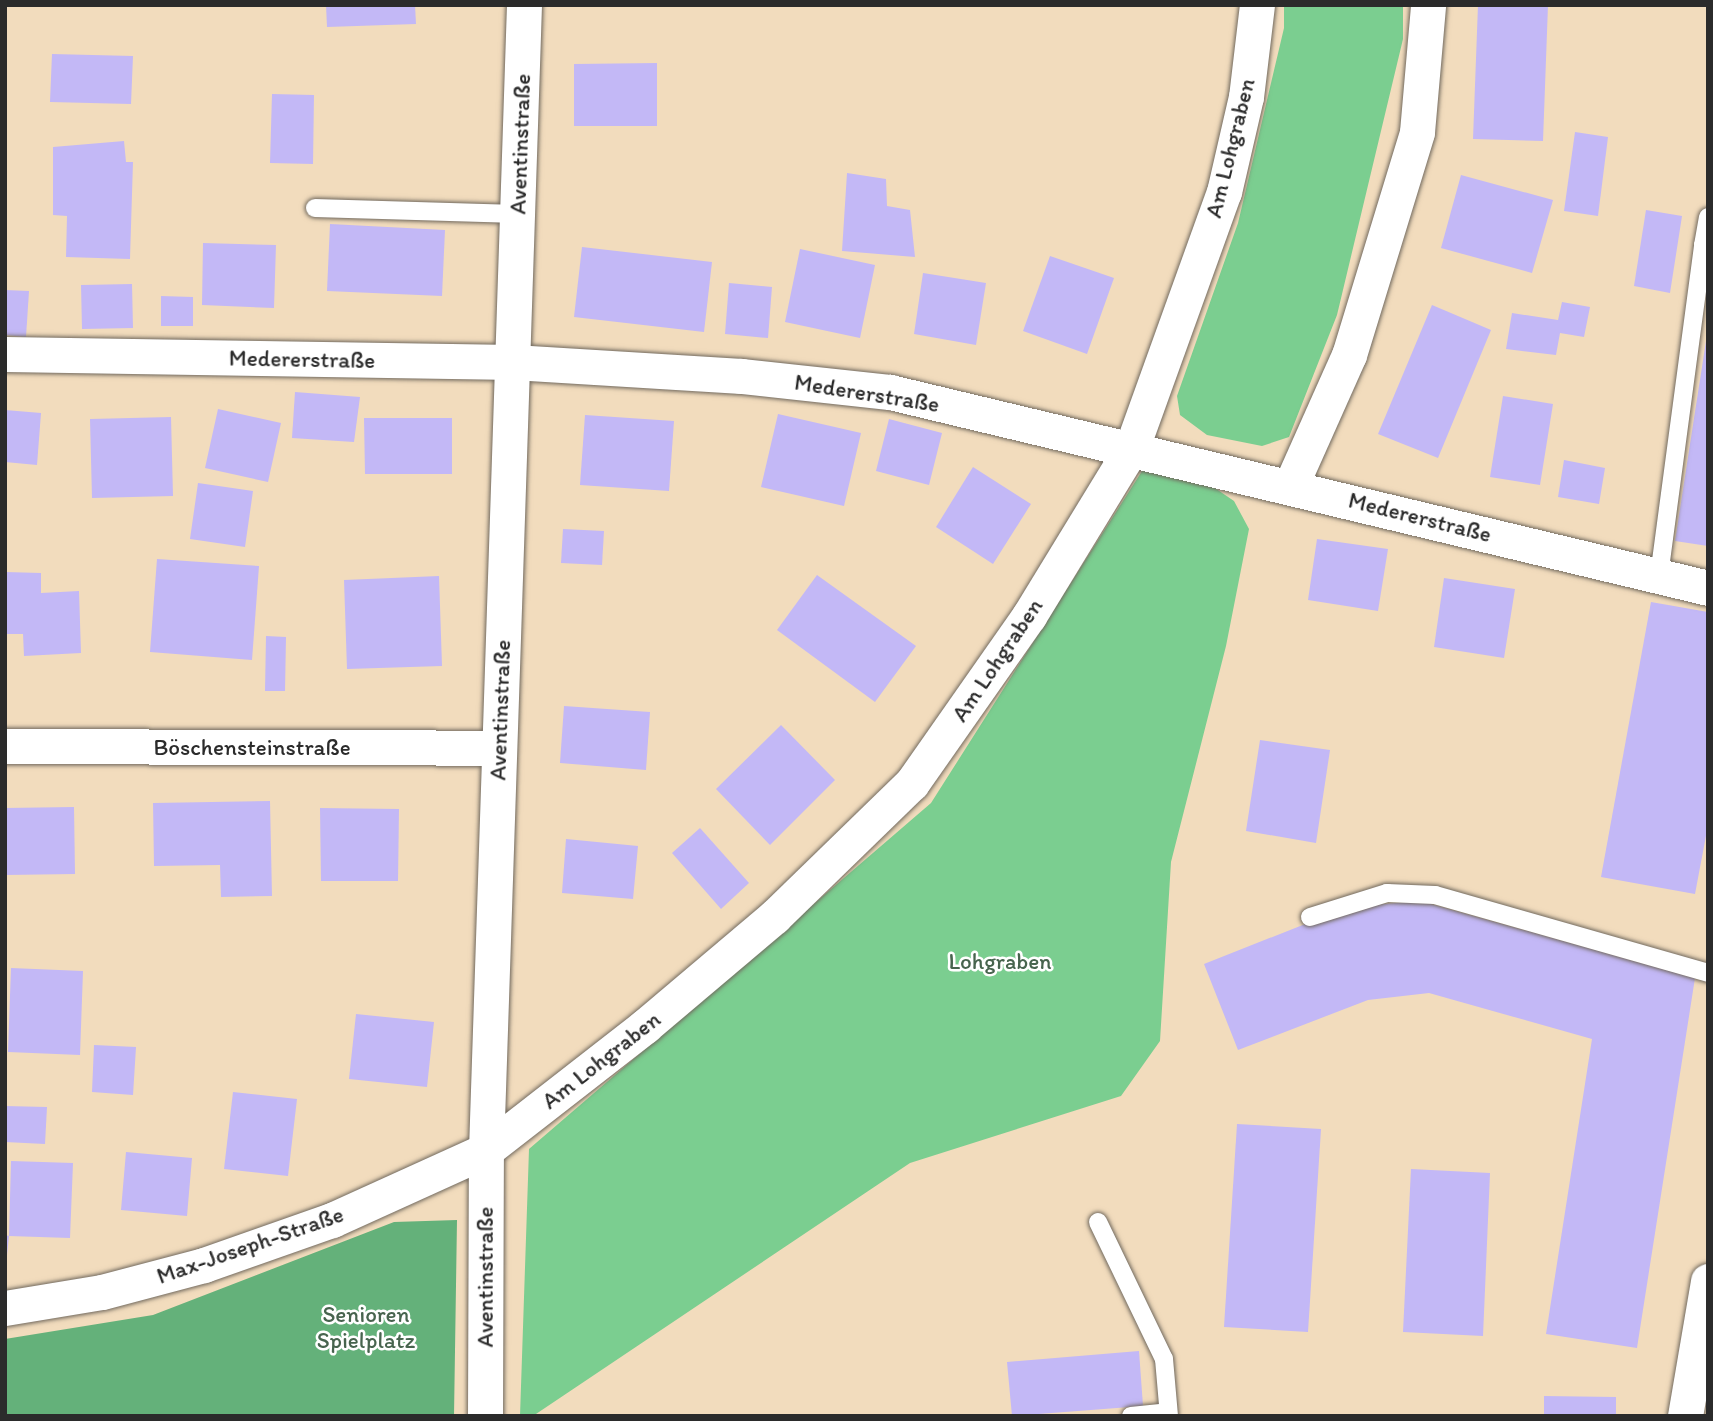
<!DOCTYPE html>
<meta charset="utf-8">
<style>
body{margin:0}
#map{position:relative;width:1713px;height:1421px;overflow:hidden;background:#f2dcbd;font-family:Itim,sans-serif}
div>[style]{position:absolute}
.green>*{inset:0;background:#7bce90}
.forest>*{inset:0;background:#64b17a}
.building>*{inset:0;background:#c3b8f6}
.roads{filter:drop-shadow(0 0 2px #71695e) drop-shadow(0 0 2px #71695e)}
.lane>*{height:18px;margin:-9px;padding:0 9px;transform-origin:9px;border-radius:9px;background:#fff}
.street>*{height:35px;margin:-17.5px;padding:0 17.5px;transform-origin:17.5px;border-radius:17.5px;background:#fff}
span{translate:-50% -50%;white-space:nowrap;text-align:center;line-height:1.15;-webkit-text-stroke:5px #fff;paint-order:stroke}
.street-label{font-size:23px;color:#2b2b2b}
.park-label{font-size:23px;color:#47644e}
.frame{position:absolute;inset:0;border:7px solid #2b2b2b;pointer-events:none}
</style>
<div id="map">
<div class="green">
<i style="clip-path:polygon(1284px 5px,1403px 5px,1403px 39px,1337px 315px,1289px 437px,1262px 446px,1207px 435px,1180px 415px,1177px 396px,1238px 223px,1284px 28px)"></i>
<i style="clip-path:polygon(1167px 467px,1206px 482px,1234px 501px,1249px 529px,1226px 646px,1171px 862px,1160px 1041px,1121px 1096px,910px 1163px,533px 1416px,520px 1416px,529px 1149px,931px 803px,1142px 471px)"></i>
</div>
<div class="forest">
<i style="clip-path:polygon(457px 1220px,454px 1416px,5px 1416px,5px 1339px,153px 1315px,394px 1222px)"></i>
</div>
<div class="building">
<i style="clip-path:polygon(326px 5px,415px 5px,416px 24px,327px 27px)"></i>
<i style="clip-path:polygon(1478px 5px,1548px 5px,1543px 141px,1473px 139px)"></i>
<i style="clip-path:polygon(52px 54px,133px 56px,131px 104px,50px 102px)"></i>
<i style="clip-path:polygon(657px 63px,657px 126px,574px 126px,574px 64px)"></i>
<i style="clip-path:polygon(272px 94px,314px 95px,313px 164px,270px 163px)"></i>
<i style="clip-path:polygon(1575px 132px,1608px 137px,1598px 216px,1564px 211px)"></i>
<i style="clip-path:polygon(124px 141px,126px 162px,133px 162px,130px 259px,66px 257px,67px 216px,53px 215px,53px 147px)"></i>
<i style="clip-path:polygon(847px 173px,886px 179px,887px 206px,910px 210px,915px 257px,842px 251px)"></i>
<i style="clip-path:polygon(1461px 175px,1553px 200px,1532px 273px,1441px 248px)"></i>
<i style="clip-path:polygon(1646px 210px,1682px 216px,1670px 293px,1634px 286px)"></i>
<i style="clip-path:polygon(330px 224px,445px 230px,442px 296px,327px 291px)"></i>
<i style="clip-path:polygon(203px 243px,276px 245px,274px 308px,202px 305px)"></i>
<i style="clip-path:polygon(582px 247px,712px 262px,704px 332px,574px 317px)"></i>
<i style="clip-path:polygon(800px 249px,875px 265px,860px 338px,785px 322px)"></i>
<i style="clip-path:polygon(1050px 256px,1114px 278px,1087px 354px,1023px 331px)"></i>
<i style="clip-path:polygon(923px 273px,986px 283px,976px 345px,914px 334px)"></i>
<i style="clip-path:polygon(729px 283px,772px 287px,768px 338px,725px 334px)"></i>
<i style="clip-path:polygon(132px 284px,133px 328px,82px 329px,81px 285px)"></i>
<i style="clip-path:polygon(5px 290px,29px 291px,26px 337px,5px 335px)"></i>
<i style="clip-path:polygon(161px 296px,193px 297px,193px 326px,161px 326px)"></i>
<i style="clip-path:polygon(1562px 302px,1590px 307px,1584px 337px,1560px 333px,1556px 355px,1506px 349px,1512px 313px,1558px 320px)"></i>
<i style="clip-path:polygon(1432px 305px,1491px 330px,1438px 458px,1378px 434px)"></i>
<i style="clip-path:polygon(1706px 341px,1708px 341px,1708px 546px,1675px 541px)"></i>
<i style="clip-path:polygon(295px 392px,360px 397px,354px 442px,292px 438px)"></i>
<i style="clip-path:polygon(1503px 396px,1553px 404px,1540px 485px,1490px 477px)"></i>
<i style="clip-path:polygon(218px 409px,281px 423px,268px 482px,205px 468px)"></i>
<i style="clip-path:polygon(5px 410px,41px 413px,37px 465px,5px 462px)"></i>
<i style="clip-path:polygon(778px 414px,861px 433px,844px 506px,761px 487px)"></i>
<i style="clip-path:polygon(585px 415px,674px 421px,669px 491px,580px 485px)"></i>
<i style="clip-path:polygon(171px 417px,173px 496px,92px 498px,90px 419px)"></i>
<i style="clip-path:polygon(364px 418px,452px 418px,452px 474px,365px 474px)"></i>
<i style="clip-path:polygon(889px 419px,942px 433px,929px 485px,876px 471px)"></i>
<i style="clip-path:polygon(1564px 460px,1605px 468px,1599px 504px,1558px 497px)"></i>
<i style="clip-path:polygon(973px 467px,1031px 504px,993px 564px,936px 527px)"></i>
<i style="clip-path:polygon(198px 483px,253px 491px,245px 547px,190px 539px)"></i>
<i style="clip-path:polygon(563px 529px,604px 531px,602px 565px,561px 563px)"></i>
<i style="clip-path:polygon(1317px 539px,1388px 549px,1378px 611px,1308px 600px)"></i>
<i style="clip-path:polygon(157px 559px,259px 566px,252px 660px,150px 652px)"></i>
<i style="clip-path:polygon(5px 572px,41px 573px,41px 593px,79px 591px,81px 653px,24px 656px,23px 634px,5px 634px)"></i>
<i style="clip-path:polygon(817px 575px,916px 646px,875px 702px,777px 630px)"></i>
<i style="clip-path:polygon(439px 576px,442px 666px,347px 669px,344px 580px)"></i>
<i style="clip-path:polygon(1444px 578px,1515px 589px,1504px 658px,1434px 647px)"></i>
<i style="clip-path:polygon(1651px 602px,1708px 612px,1708px 825px,1695px 894px,1601px 877px)"></i>
<i style="clip-path:polygon(266px 636px,286px 637px,285px 691px,265px 691px)"></i>
<i style="clip-path:polygon(564px 706px,650px 712px,646px 770px,560px 763px)"></i>
<i style="clip-path:polygon(781px 725px,835px 780px,770px 845px,716px 789px)"></i>
<i style="clip-path:polygon(1260px 740px,1330px 750px,1316px 843px,1246px 831px)"></i>
<i style="clip-path:polygon(270px 801px,272px 896px,221px 897px,220px 865px,154px 866px,153px 803px)"></i>
<i style="clip-path:polygon(74px 807px,75px 874px,5px 875px,5px 808px)"></i>
<i style="clip-path:polygon(320px 808px,399px 809px,398px 881px,321px 881px)"></i>
<i style="clip-path:polygon(700px 828px,749px 883px,721px 909px,672px 853px)"></i>
<i style="clip-path:polygon(566px 839px,638px 846px,633px 899px,562px 893px)"></i>
<i style="clip-path:polygon(1420px 901px,1695px 978px,1637px 1348px,1546px 1334px,1592px 1039px,1429px 993px,1368px 1000px,1238px 1050px,1204px 964px,1348px 907px)"></i>
<i style="clip-path:polygon(11px 968px,83px 971px,80px 1055px,8px 1052px)"></i>
<i style="clip-path:polygon(356px 1014px,434px 1022px,427px 1087px,349px 1079px)"></i>
<i style="clip-path:polygon(94px 1045px,136px 1047px,133px 1095px,92px 1092px)"></i>
<i style="clip-path:polygon(233px 1092px,297px 1099px,288px 1176px,224px 1169px)"></i>
<i style="clip-path:polygon(5px 1106px,47px 1107px,45px 1144px,5px 1142px)"></i>
<i style="clip-path:polygon(1237px 1124px,1321px 1129px,1308px 1332px,1224px 1327px)"></i>
<i style="clip-path:polygon(126px 1152px,192px 1158px,187px 1216px,121px 1210px)"></i>
<i style="clip-path:polygon(11px 1161px,73px 1163px,70px 1238px,9px 1236px)"></i>
<i style="clip-path:polygon(1411px 1169px,1490px 1173px,1483px 1336px,1403px 1332px)"></i>
<i style="clip-path:polygon(5px 1235px,9px 1236px,7px 1255px,5px 1255px)"></i>
<i style="clip-path:polygon(1139px 1351px,1143px 1406px,1012px 1416px,1007px 1362px)"></i>
<i style="clip-path:polygon(1544px 1396px,1616px 1397px,1616px 1416px,1544px 1416px)"></i>
</div>
<div class="roads">
<div class="lane">
<i style="left:315px;top:208px;width:202px;rotate:1.7deg"></i>
<i style="left:1708px;top:217px;width:28px;rotate:100deg"></i>
<i style="left:1703px;top:245px;width:5px;rotate:11deg"></i>
<i style="left:1659px;top:576px;width:334px;rotate:-82.4deg"></i>
<i style="left:1310px;top:917px;width:81px;rotate:-17.3deg"></i>
<i style="left:1387px;top:893px;width:48px;rotate:2.4deg"></i>
<i style="left:1435px;top:895px;width:284px;rotate:15.9deg"></i>
<i style="left:1098px;top:1222px;width:152px;rotate:64.3deg"></i>
<i style="left:1164px;top:1359px;width:57px;rotate:85deg"></i>
<i style="left:1131px;top:1416px;width:37px;rotate:-6deg"></i>
</div>
<div class="street">
<i style="left:5px;top:354px;width:508px;rotate:0.9deg"></i>
<i style="left:513px;top:362px;width:229px;rotate:3.5deg"></i>
<i style="left:742px;top:376px;width:149px;rotate:6.2deg"></i>
<i style="left:890px;top:392px;width:841px;rotate:13.47deg"></i>
<i style="left:1291px;top:485px;width:142px;rotate:-66deg"></i>
<i style="left:1349px;top:355px;width:233px;rotate:-73deg"></i>
<i style="left:1417px;top:132px;width:127px;rotate:-85deg"></i>
<i style="left:5px;top:746px;width:494px;rotate:0.2deg"></i>
<i style="left:5px;top:1308px;width:98px;rotate:-9.4deg"></i>
<i style="left:102px;top:1292px;width:106px;rotate:-14.8deg"></i>
<i style="left:204px;top:1265px;width:136px;rotate:-19.4deg"></i>
<i style="left:332px;top:1220px;width:169px;rotate:-24.4deg"></i>
<i style="left:486px;top:1150px;width:202px;rotate:-37.9deg"></i>
<i style="left:645px;top:1026px;width:169px;rotate:-40.2deg"></i>
<i style="left:774px;top:917px;width:192px;rotate:-44.2deg"></i>
<i style="left:912px;top:783px;width:204px;rotate:-55deg"></i>
<i style="left:1029px;top:616px;width:198px;rotate:-58.6deg"></i>
<i style="left:1132px;top:447px;width:271px;rotate:-70.2deg"></i>
<i style="left:1224px;top:192px;width:98px;rotate:-77deg"></i>
<i style="left:1246px;top:97px;width:93px;rotate:-83.2deg"></i>
<i style="left:485px;top:1416px;width:266px;rotate:-89.8deg"></i>
<i style="left:486px;top:1150px;width:1146px;rotate:-88.1deg"></i>
<i style="left:1685px;top:1416px;width:137px;rotate:-80.3deg"></i>
</div>
</div>
<div class="street-label">
<span style="left:520px;top:144px;rotate:-88deg">Aventinstraße</span>
<span style="left:1230px;top:148px;rotate:-76deg">Am Lohgraben</span>
<span style="left:302px;top:359px;rotate:1deg">Medererstraße</span>
<span style="left:867px;top:393px;rotate:9deg">Medererstraße</span>
<span style="left:1420px;top:517px;rotate:14deg">Medererstraße</span>
<span style="left:997px;top:660px;rotate:-56deg">Am Lohgraben</span>
<span style="left:500px;top:710px;rotate:-88deg">Aventinstraße</span>
<span style="left:252px;top:747px">Böschensteinstraße</span>
<span style="left:601px;top:1060px;rotate:-38deg">Am Lohgraben</span>
<span style="left:250px;top:1245px;rotate:-19deg">Max-Joseph-Straße</span>
<span style="left:485px;top:1277px;rotate:-90deg">Aventinstraße</span>
</div>
<div class="park-label">
<span style="left:1000px;top:961px">Lohgraben</span>
<span style="left:366px;top:1327px">Senioren<br>Spielplatz</span>
</div>
<div class="frame"></div>
</div>
